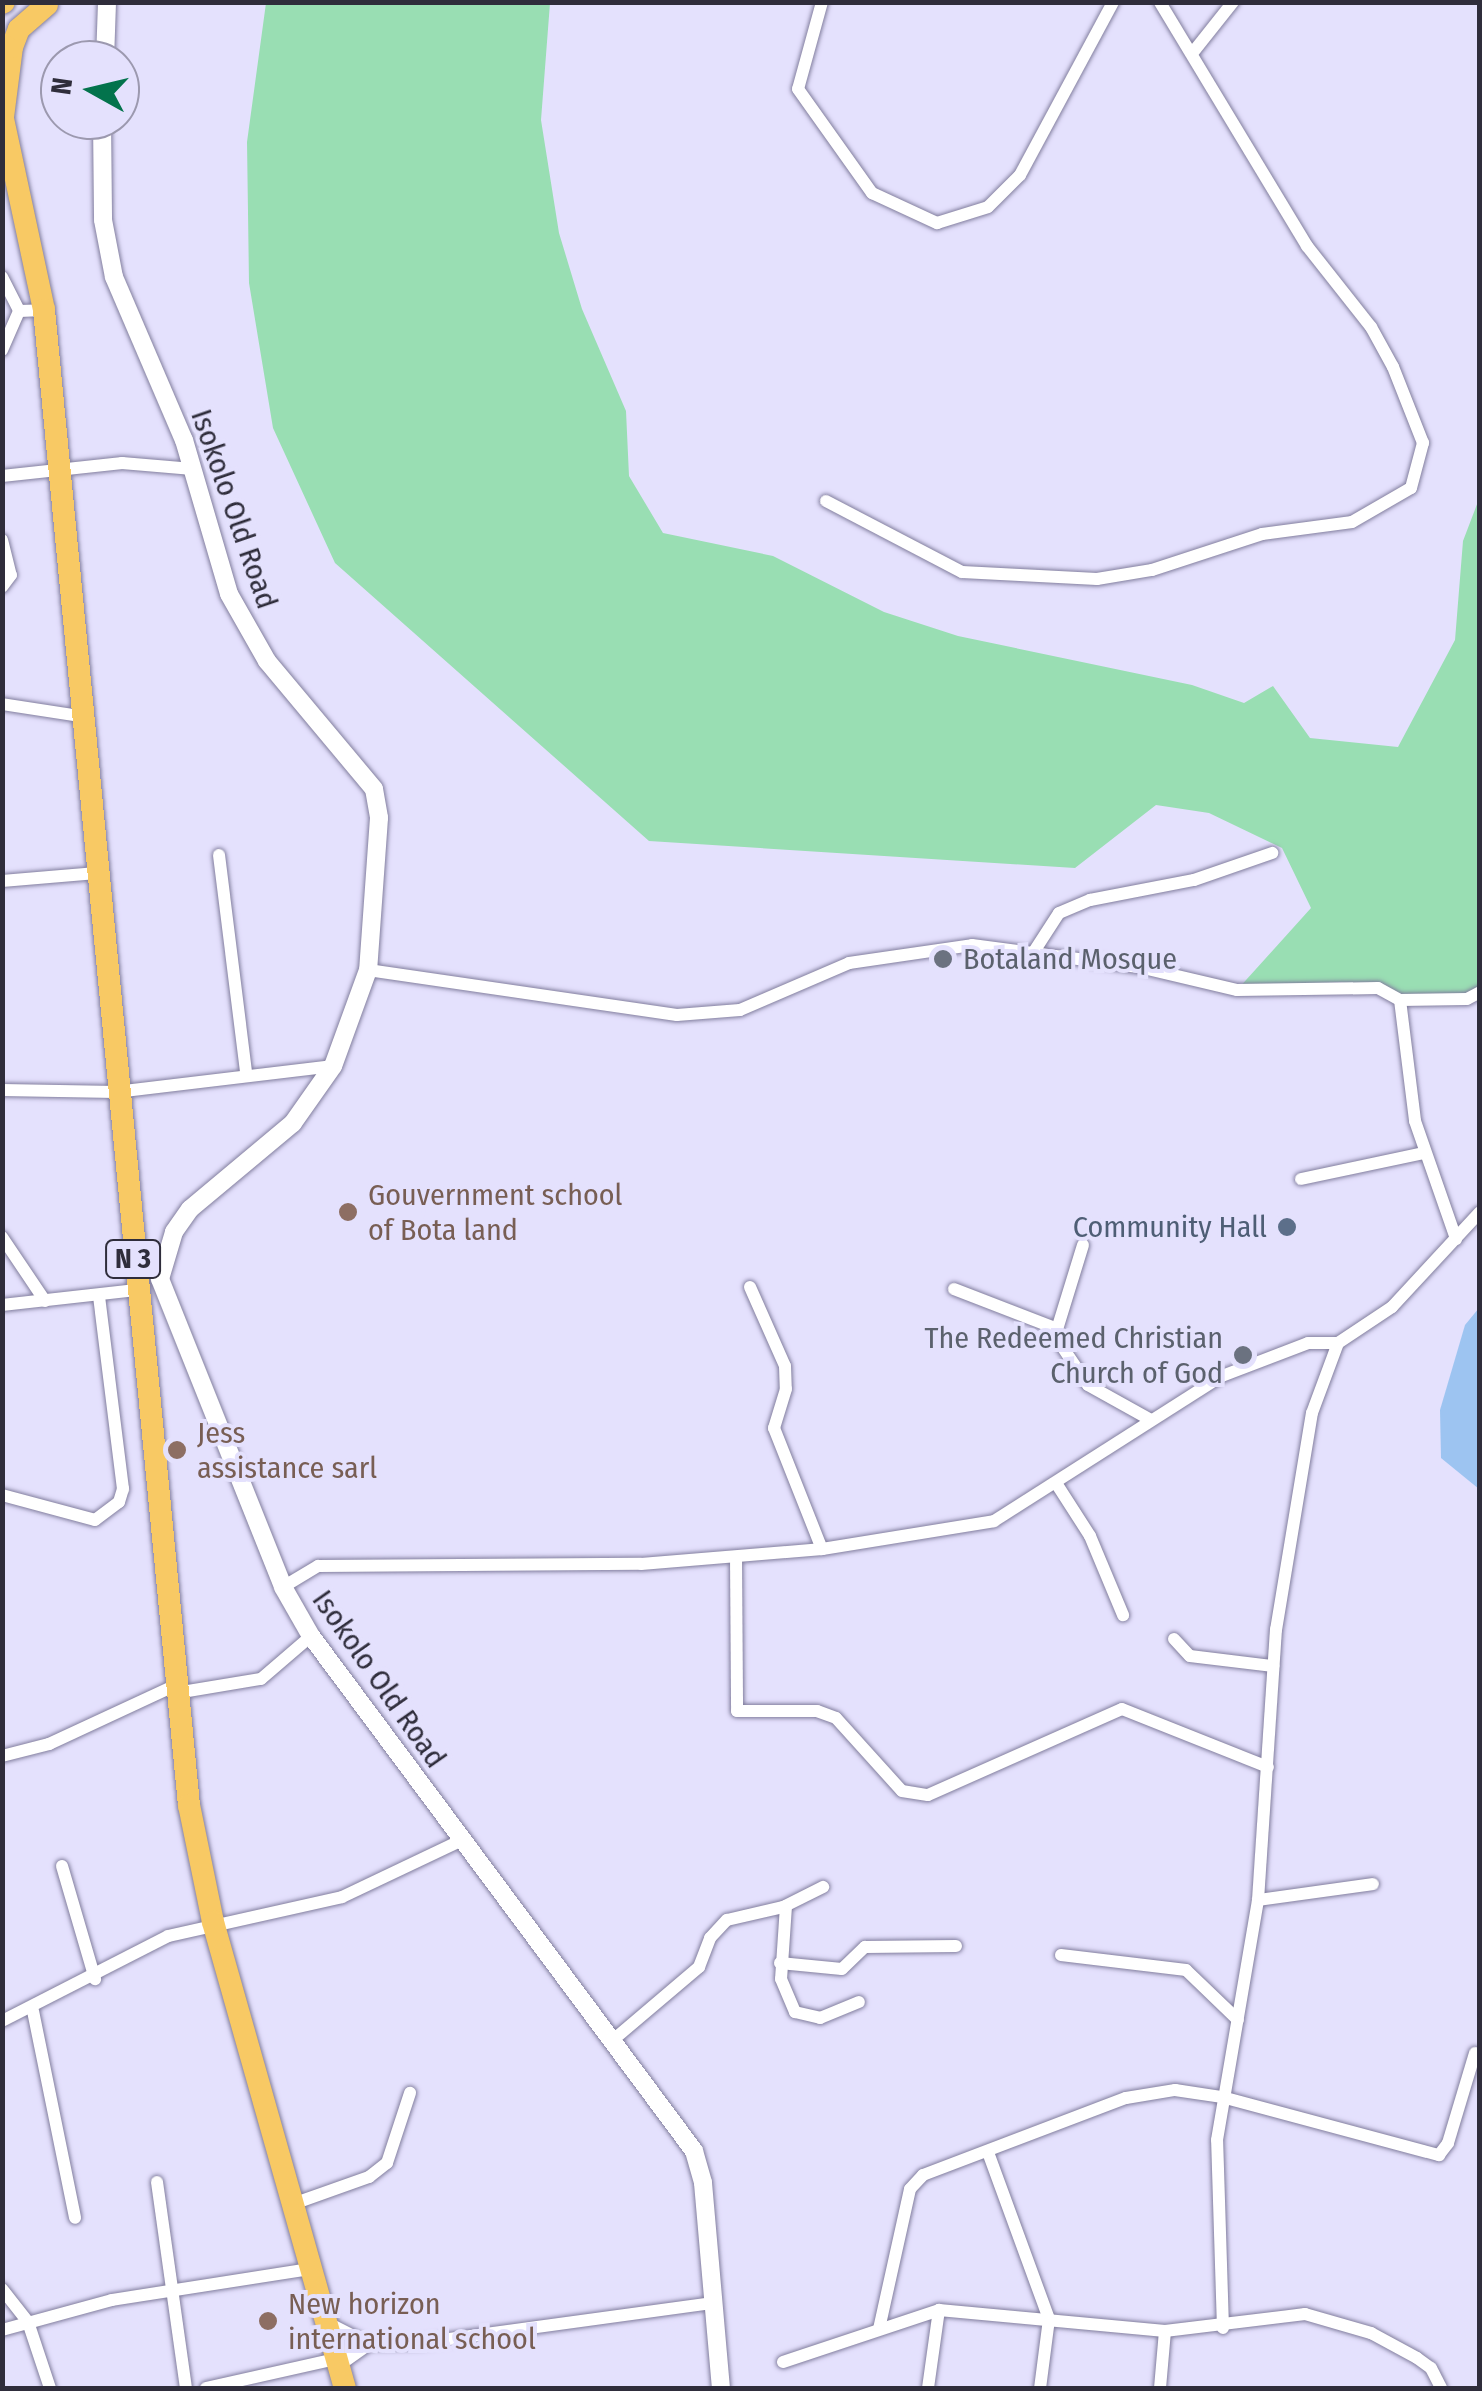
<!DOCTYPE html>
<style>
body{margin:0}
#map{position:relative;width:1482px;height:2391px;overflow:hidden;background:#e4e1fd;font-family:"Fira Sans Condensed",sans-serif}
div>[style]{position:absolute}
.green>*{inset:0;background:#99deb3}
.water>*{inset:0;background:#9dc4f1}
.roads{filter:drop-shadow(0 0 2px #827e9e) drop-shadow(0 0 2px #827e9e)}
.street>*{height:12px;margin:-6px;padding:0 6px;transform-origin:6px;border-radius:6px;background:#fff}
.secondary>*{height:18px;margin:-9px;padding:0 9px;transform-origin:9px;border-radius:9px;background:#fff}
.highway>*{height:22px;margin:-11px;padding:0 11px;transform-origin:11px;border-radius:11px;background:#f8c964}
.dots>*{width:28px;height:28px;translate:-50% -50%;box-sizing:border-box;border:5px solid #e4e1fd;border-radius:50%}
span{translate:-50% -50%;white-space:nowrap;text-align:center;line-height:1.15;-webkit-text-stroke:8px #e4e1fd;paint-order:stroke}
.shield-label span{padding:2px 8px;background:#e4e1fd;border:2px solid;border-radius:8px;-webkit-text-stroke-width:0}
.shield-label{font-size:28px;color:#2f2d3b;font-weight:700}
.street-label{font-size:30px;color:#2f2d3b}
.worship-label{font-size:30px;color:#5b616d}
.left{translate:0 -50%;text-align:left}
.right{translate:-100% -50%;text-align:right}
.education-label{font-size:30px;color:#785e54}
.service-label{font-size:30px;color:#4e5e75}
.frame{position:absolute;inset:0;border:5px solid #2f2d3b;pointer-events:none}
.north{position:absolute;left:40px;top:40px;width:100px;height:100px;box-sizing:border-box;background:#e4e1fd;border:2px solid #9c99af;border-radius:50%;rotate:278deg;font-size:28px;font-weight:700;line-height:40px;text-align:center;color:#2f2d3b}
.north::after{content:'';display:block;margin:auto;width:35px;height:45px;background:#03734c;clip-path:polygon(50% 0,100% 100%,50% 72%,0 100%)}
</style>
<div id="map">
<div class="green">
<i style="clip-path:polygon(266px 3px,550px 3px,541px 120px,559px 233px,582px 309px,626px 411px,629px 476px,663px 533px,773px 556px,884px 612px,958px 636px,1192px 685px,1244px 703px,1273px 686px,1310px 738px,1398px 747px,1455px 640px,1463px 541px,1479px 499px,1479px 992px,1467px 999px,1384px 994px,1341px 982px,1237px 990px,1311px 908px,1282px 848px,1209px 813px,1156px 805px,1075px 868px,649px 841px,335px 563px,273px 428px,249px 283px,247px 142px)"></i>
</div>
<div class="water">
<i style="clip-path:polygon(1479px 1308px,1479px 1489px,1441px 1458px,1440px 1410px,1465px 1325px)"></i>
</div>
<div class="roads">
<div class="street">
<i style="left:822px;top:2px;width:90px;rotate:105.4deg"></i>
<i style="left:798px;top:89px;width:128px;rotate:54.6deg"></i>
<i style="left:872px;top:193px;width:72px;rotate:24.8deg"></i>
<i style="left:937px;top:223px;width:53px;rotate:-17.4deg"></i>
<i style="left:988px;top:207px;width:45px;rotate:-45deg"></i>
<i style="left:1020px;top:175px;width:196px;rotate:-61.7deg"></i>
<i style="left:1194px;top:51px;width:63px;rotate:-51.5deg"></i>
<i style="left:2px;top:277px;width:38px;rotate:63deg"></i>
<i style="left:19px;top:311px;width:25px;rotate:-2deg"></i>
<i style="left:2px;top:350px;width:43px;rotate:-66.4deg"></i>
<i style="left:2px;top:476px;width:121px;rotate:-6.2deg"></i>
<i style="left:122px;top:463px;width:71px;rotate:4.8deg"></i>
<i style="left:826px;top:501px;width:153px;rotate:27.6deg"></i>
<i style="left:962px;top:572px;width:135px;rotate:3deg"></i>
<i style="left:1097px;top:579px;width:56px;rotate:-9.3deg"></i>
<i style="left:1152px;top:570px;width:116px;rotate:-18.1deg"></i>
<i style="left:1262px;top:534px;width:91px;rotate:-7.6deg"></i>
<i style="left:1352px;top:522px;width:68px;rotate:-30deg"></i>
<i style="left:1411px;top:488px;width:47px;rotate:-75.1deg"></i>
<i style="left:1423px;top:443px;width:82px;rotate:-111.5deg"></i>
<i style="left:1393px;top:367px;width:46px;rotate:-118.8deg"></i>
<i style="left:1371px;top:327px;width:103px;rotate:-128.3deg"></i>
<i style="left:1307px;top:246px;width:285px;rotate:-121.1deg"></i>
<i style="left:2px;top:540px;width:36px;rotate:76deg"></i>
<i style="left:11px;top:575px;width:15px;rotate:127deg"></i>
<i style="left:2px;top:704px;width:85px;rotate:8.8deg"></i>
<i style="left:219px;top:855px;width:219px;rotate:82.9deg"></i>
<i style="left:2px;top:881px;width:95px;rotate:-4.8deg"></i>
<i style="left:1035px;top:950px;width:44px;rotate:-57deg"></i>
<i style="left:1059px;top:913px;width:34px;rotate:-23deg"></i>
<i style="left:1090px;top:900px;width:106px;rotate:-10.9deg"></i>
<i style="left:1194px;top:880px;width:83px;rotate:-19.1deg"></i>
<i style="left:368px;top:970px;width:312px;rotate:8.3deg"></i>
<i style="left:677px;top:1015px;width:63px;rotate:-4.5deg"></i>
<i style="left:740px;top:1010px;width:119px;rotate:-23.3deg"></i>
<i style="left:849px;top:963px;width:124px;rotate:-8.3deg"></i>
<i style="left:972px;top:945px;width:168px;rotate:7.5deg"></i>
<i style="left:1139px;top:967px;width:101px;rotate:13.2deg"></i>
<i style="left:1237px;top:990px;width:141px;rotate:-0.8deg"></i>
<i style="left:1378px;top:988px;width:25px;rotate:29deg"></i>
<i style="left:1400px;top:1000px;width:122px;rotate:82.9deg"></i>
<i style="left:1415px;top:1121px;width:125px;rotate:70.8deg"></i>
<i style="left:1400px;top:1000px;width:67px;rotate:-0.9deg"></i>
<i style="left:1467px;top:999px;width:15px;rotate:-28deg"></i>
<i style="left:2px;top:1090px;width:114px;rotate:1deg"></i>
<i style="left:116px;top:1092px;width:219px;rotate:-6.8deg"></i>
<i style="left:1301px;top:1179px;width:125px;rotate:-12deg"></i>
<i style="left:2px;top:1237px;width:77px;rotate:56.1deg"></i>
<i style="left:1083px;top:1245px;width:95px;rotate:107.1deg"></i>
<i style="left:1055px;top:1336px;width:59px;rotate:56deg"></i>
<i style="left:1088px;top:1385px;width:72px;rotate:29.1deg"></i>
<i style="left:750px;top:1287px;width:86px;rotate:66.1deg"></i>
<i style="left:785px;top:1366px;width:23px;rotate:88deg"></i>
<i style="left:786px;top:1389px;width:41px;rotate:107.1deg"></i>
<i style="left:774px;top:1428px;width:130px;rotate:68.4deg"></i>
<i style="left:954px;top:1289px;width:108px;rotate:21.1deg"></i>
<i style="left:2px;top:1305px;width:135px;rotate:-6.4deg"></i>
<i style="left:1056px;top:1483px;width:63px;rotate:57.3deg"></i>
<i style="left:1090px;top:1536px;width:86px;rotate:67.3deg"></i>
<i style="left:2px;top:1495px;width:96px;rotate:15deg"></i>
<i style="left:95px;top:1520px;width:30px;rotate:-37deg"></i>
<i style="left:119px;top:1502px;width:14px;rotate:-73deg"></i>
<i style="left:123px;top:1489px;width:195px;rotate:-97.1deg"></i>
<i style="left:736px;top:1557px;width:154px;rotate:89.6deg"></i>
<i style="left:737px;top:1711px;width:80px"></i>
<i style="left:817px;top:1711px;width:20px;rotate:20deg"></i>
<i style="left:836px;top:1718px;width:98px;rotate:47.9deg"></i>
<i style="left:902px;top:1791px;width:26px;rotate:9deg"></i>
<i style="left:928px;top:1795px;width:212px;rotate:-23.9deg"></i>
<i style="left:1122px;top:1709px;width:157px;rotate:21.7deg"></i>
<i style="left:283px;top:1587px;width:41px;rotate:-31deg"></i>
<i style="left:318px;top:1566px;width:323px;rotate:-0.4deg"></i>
<i style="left:641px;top:1564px;width:182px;rotate:-4.7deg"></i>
<i style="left:822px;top:1549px;width:174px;rotate:-9.2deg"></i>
<i style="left:994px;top:1521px;width:270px;rotate:-32.5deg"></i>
<i style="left:1222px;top:1376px;width:92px;rotate:-21deg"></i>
<i style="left:1308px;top:1343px;width:30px"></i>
<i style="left:1174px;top:1639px;width:23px;rotate:47deg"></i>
<i style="left:1190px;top:1656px;width:84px;rotate:6.9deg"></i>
<i style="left:176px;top:1693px;width:86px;rotate:-9.4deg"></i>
<i style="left:261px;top:1679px;width:66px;rotate:-40.7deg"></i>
<i style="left:2px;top:1756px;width:49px;rotate:-14.3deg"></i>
<i style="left:49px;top:1744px;width:138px;rotate:-24.9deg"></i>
<i style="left:62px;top:1866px;width:118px;rotate:73.7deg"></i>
<i style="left:1258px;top:1900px;width:116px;rotate:-7.9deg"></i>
<i style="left:786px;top:1906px;width:73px;rotate:93.9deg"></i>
<i style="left:781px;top:1979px;width:36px;rotate:67deg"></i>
<i style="left:795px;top:2012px;width:26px;rotate:13deg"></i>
<i style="left:820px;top:2018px;width:42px;rotate:-22.3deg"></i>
<i style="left:1061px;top:1955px;width:126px;rotate:6.8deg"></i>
<i style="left:1186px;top:1970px;width:72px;rotate:43.9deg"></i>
<i style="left:780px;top:1963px;width:62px;rotate:5.5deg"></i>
<i style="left:842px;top:1969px;width:32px;rotate:-44deg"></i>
<i style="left:865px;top:1947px;width:91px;rotate:-0.6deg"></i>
<i style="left:33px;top:2011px;width:211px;rotate:78.5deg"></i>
<i style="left:2px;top:2021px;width:186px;rotate:-27.1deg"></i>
<i style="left:168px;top:1936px;width:178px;rotate:-12.6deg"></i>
<i style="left:342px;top:1897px;width:131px;rotate:-25.4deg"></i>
<i style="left:613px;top:2040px;width:113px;rotate:-40.3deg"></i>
<i style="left:699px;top:1967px;width:31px;rotate:-69deg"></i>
<i style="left:710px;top:1938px;width:25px;rotate:-47deg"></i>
<i style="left:727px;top:1920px;width:57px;rotate:-13.1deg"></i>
<i style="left:783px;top:1907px;width:45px;rotate:-26.6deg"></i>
<i style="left:989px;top:2155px;width:175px;rotate:69.9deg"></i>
<i style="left:1049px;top:2319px;width:70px;rotate:97.4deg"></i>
<i style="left:157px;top:2182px;width:208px;rotate:82deg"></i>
<i style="left:290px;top:2205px;width:84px;rotate:-19.5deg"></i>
<i style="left:369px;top:2177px;width:23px;rotate:-38deg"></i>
<i style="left:387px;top:2163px;width:74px;rotate:-71.8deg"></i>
<i style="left:2px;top:2289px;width:42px;rotate:51.8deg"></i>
<i style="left:28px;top:2322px;width:70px;rotate:71.6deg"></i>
<i style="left:328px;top:2323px;width:46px;rotate:27.1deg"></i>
<i style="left:369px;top:2344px;width:51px;rotate:-1.1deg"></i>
<i style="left:420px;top:2343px;width:296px;rotate:-7.8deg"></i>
<i style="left:1223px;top:2328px;width:188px;rotate:-91.8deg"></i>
<i style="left:1217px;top:2140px;width:243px;rotate:-80.3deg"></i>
<i style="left:1258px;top:1900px;width:271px;rotate:-86.2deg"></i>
<i style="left:1276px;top:1630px;width:220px;rotate:-80.6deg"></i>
<i style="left:1312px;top:1413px;width:75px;rotate:-69.6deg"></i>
<i style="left:1338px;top:1343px;width:65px;rotate:-33.7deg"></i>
<i style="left:1392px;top:1307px;width:129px;rotate:-47.2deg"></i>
<i style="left:879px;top:2329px;width:143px;rotate:-77.5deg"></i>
<i style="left:910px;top:2189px;width:19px;rotate:-47deg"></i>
<i style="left:923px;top:2175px;width:217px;rotate:-20.8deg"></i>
<i style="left:1126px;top:2098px;width:50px;rotate:-9.3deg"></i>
<i style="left:1175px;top:2090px;width:48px;rotate:8.5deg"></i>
<i style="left:1222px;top:2097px;width:225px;rotate:15deg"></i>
<i style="left:1439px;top:2155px;width:15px;rotate:-53deg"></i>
<i style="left:1448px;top:2143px;width:94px;rotate:-73.3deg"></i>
<i style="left:2px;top:2330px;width:114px;rotate:-15.3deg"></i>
<i style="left:112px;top:2300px;width:199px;rotate:-8.9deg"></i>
<i style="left:783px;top:2362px;width:164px;rotate:-18.4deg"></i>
<i style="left:939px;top:2310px;width:227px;rotate:5.3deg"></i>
<i style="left:1165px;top:2331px;width:141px;rotate:-6.9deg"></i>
<i style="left:1305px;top:2314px;width:69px;rotate:16.1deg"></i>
<i style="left:1371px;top:2333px;width:52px;rotate:28.5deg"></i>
<i style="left:1417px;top:2358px;width:17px;rotate:36deg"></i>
<i style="left:1431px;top:2368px;width:22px;rotate:63deg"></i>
<i style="left:338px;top:2366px;width:38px;rotate:-35deg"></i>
<i style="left:206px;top:2388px;width:133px;rotate:-12.6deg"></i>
<i style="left:928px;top:2388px;width:79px;rotate:-82deg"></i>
<i style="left:1160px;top:2388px;width:57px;rotate:-85deg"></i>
</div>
<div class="secondary">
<i style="left:105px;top:60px;width:58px;rotate:-88deg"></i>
<i style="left:102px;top:120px;width:100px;rotate:89.4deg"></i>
<i style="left:103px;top:220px;width:58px;rotate:79.1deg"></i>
<i style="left:114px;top:277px;width:177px;rotate:66.8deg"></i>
<i style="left:184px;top:440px;width:160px;rotate:73.7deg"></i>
<i style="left:229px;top:594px;width:77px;rotate:60.4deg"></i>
<i style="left:267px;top:661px;width:167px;rotate:50.1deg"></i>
<i style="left:374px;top:789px;width:29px;rotate:80deg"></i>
<i style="left:379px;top:818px;width:152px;rotate:94.1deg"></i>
<i style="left:368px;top:970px;width:102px;rotate:110deg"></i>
<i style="left:333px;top:1066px;width:70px;rotate:125.1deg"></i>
<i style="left:293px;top:1123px;width:134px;rotate:140.1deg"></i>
<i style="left:190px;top:1209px;width:28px;rotate:125deg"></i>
<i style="left:174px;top:1232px;width:49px;rotate:106.6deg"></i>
<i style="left:160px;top:1279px;width:332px;rotate:68.2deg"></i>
<i style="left:283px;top:1587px;width:56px;rotate:60.3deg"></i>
<i style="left:311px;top:1636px;width:642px;rotate:53.36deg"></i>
<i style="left:694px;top:2151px;width:33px;rotate:74deg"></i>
<i style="left:703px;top:2183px;width:206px;rotate:85deg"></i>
</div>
<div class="highway">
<i style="left:2px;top:3px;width:2px;rotate:-27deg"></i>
<i style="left:2px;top:114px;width:200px;rotate:77.9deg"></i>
<i style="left:44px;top:310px;width:1502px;rotate:84.46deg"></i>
<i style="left:189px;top:1805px;width:119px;rotate:78.4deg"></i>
<i style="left:213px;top:1922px;width:484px;rotate:74.2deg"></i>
<i style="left:3px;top:117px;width:71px;rotate:-82.7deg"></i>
<i style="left:12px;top:47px;width:19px;rotate:-69deg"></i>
<i style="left:19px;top:29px;width:37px;rotate:-41deg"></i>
</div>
</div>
<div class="dots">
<i style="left:943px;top:959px;background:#6b7280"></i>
<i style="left:348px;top:1212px;background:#8d6e63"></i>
<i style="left:1287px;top:1227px;background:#5c6f8a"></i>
<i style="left:1243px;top:1355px;background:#6b7280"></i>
<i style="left:177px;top:1450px;background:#8d6e63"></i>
<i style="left:268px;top:2321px;background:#8d6e63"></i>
</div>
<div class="shield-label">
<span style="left:133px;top:1259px">N 3</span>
</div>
<div class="street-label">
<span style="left:234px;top:509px;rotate:71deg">Isokolo Old Road</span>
<span style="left:379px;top:1679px;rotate:55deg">Isokolo Old Road</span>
</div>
<div class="worship-label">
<span class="left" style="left:963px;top:959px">Botaland Mosque</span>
<span class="right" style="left:1223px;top:1355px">The Redeemed Christian<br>Church of God</span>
</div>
<div class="education-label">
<span class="left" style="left:368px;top:1212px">Gouvernment school<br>of Bota land</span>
<span class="left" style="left:197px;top:1450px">Jess<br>assistance sarl</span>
<span class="left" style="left:288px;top:2321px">New horizon<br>international school</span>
</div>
<div class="service-label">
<span class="right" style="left:1267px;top:1227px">Community Hall</span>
</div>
<div class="frame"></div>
<div class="north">N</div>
</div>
